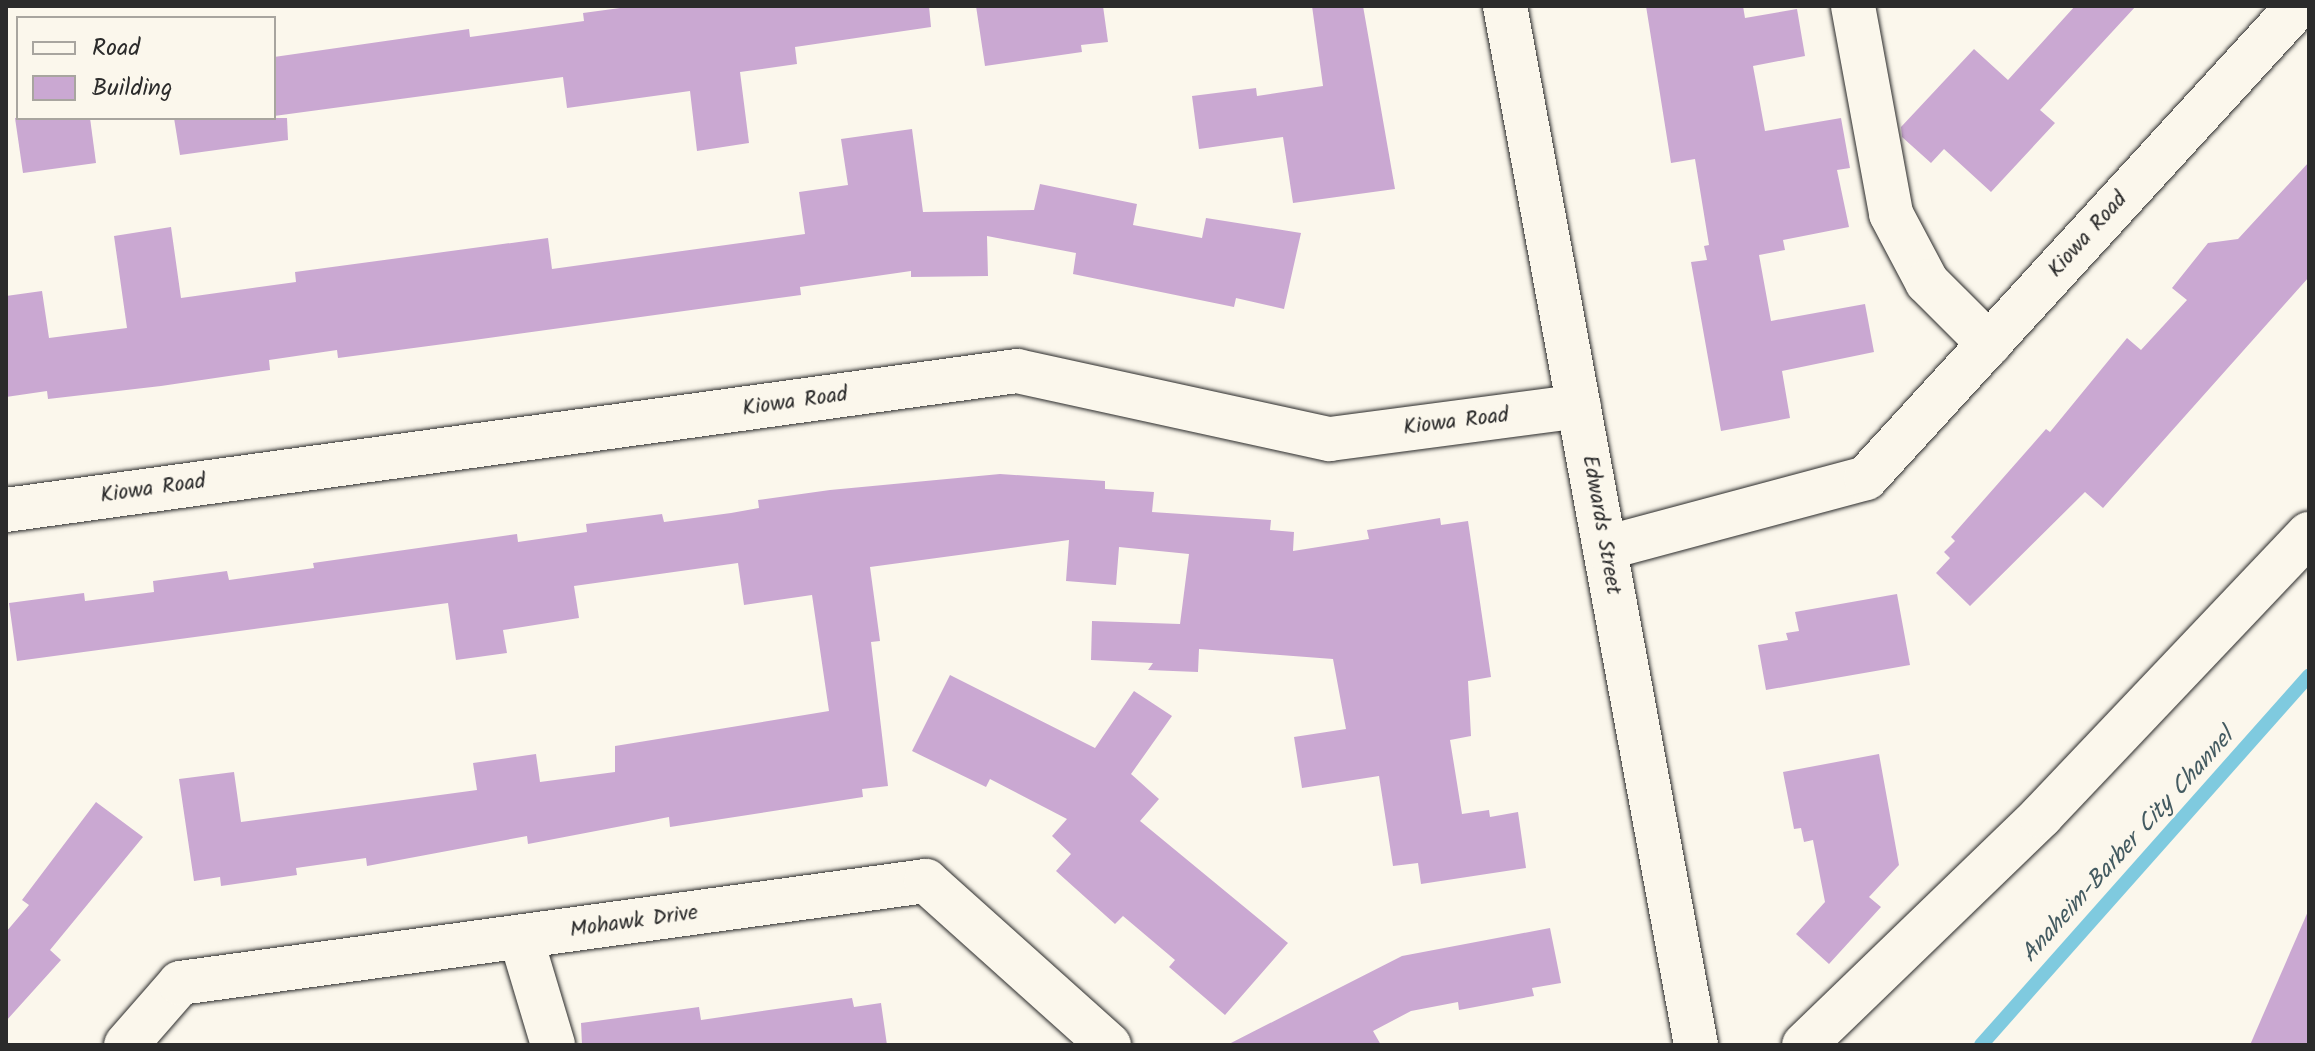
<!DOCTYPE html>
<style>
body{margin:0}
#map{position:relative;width:2315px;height:1051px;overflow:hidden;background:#fbf7ec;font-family:Kalam,sans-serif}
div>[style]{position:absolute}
.stream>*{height:14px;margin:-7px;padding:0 7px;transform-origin:7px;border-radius:7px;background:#7fcadf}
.building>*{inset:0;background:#caa8d2}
.roads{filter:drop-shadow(0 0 2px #2b2b2b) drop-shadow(0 0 2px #2b2b2b)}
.minor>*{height:44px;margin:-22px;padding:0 22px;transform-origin:22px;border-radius:22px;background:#fbf7ec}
span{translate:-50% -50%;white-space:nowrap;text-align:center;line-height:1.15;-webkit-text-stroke:6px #fbf7ec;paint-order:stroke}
.street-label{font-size:22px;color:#2b2b2b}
.water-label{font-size:24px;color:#445b61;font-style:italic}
.frame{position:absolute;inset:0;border:8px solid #2b2b2b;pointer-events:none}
.legend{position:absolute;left:16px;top:16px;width:260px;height:104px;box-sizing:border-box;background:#fbf7ec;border:2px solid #a8a59f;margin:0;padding:10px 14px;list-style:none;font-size:24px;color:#2b2b2b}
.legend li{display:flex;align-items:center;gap:16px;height:40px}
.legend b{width:40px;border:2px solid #a8a59f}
</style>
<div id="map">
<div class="stream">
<i style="left:1981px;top:1045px;width:494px;rotate:-48.4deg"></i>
</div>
<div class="building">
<i style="clip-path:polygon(635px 6px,929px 6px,931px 27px,795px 47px,797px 64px,740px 72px,749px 143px,697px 151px,690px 91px,567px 108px,563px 77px,274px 116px,274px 57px,469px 29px,470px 37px,584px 21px,583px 13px)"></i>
<i style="clip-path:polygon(976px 6px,1103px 6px,1108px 42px,1081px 45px,1082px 52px,985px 66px)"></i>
<i style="clip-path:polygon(1312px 6px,1363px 6px,1395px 189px,1293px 203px,1283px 137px,1199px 149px,1192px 96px,1256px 88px,1257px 96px,1323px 86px)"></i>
<i style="clip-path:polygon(1646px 6px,1743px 6px,1745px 18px,1797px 9px,1805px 56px,1753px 66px,1765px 131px,1841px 118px,1850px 168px,1837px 170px,1849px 227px,1783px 240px,1785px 250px,1759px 255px,1771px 321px,1865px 304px,1874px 352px,1782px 371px,1790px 418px,1721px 431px,1691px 262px,1707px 260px,1704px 246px,1709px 245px,1695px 159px,1671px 163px)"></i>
<i style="clip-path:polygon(2075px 6px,2136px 6px,2040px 110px,2055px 123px,1991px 192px,1944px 149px,1931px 163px,1902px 137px,1901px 127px,1974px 49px,2008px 80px)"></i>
<i style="clip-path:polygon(15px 118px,90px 118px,96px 163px,23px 173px)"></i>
<i style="clip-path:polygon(174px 118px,287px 118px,288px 140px,180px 155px)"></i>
<i style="clip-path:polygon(912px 129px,923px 212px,1034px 210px,1040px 184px,1137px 204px,1133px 225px,1202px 238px,1206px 218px,1301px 233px,1284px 309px,1236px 298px,1234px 307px,1073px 274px,1076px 253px,987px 236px,988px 276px,911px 277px,911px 271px,800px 287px,801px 295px,474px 340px,338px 358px,337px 350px,269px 360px,270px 370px,161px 386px,48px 399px,47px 391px,6px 397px,6px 296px,42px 291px,49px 338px,127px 328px,114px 236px,171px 227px,181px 298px,296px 282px,295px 272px,548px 238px,552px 269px,805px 234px,799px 192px,848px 185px,841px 139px)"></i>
<i style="clip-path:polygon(2309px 162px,2309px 277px,2103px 508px,2085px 492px,1970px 606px,1936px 573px,1950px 558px,1944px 552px,1955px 541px,1951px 537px,2046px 429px,2050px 432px,2127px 338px,2141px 350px,2187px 300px,2172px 288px,2208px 243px,2238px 239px)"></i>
<i style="clip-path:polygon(1000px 474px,1105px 481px,1105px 489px,1154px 492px,1152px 512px,1271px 520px,1270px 530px,1294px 532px,1293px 551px,1369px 539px,1367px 530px,1440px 518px,1441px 525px,1468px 521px,1491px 677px,1468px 681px,1471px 736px,1450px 740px,1462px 814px,1489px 810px,1490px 817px,1518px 812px,1526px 868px,1421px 884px,1418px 863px,1393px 866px,1379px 776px,1302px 788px,1294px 737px,1346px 729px,1333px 659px,1199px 649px,1198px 672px,1148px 670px,1153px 663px,1091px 660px,1092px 621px,1180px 624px,1189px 554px,1119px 547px,1116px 585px,1066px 581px,1069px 540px,870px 567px,880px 641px,871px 642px,888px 786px,862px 789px,863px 797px,670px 827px,669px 817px,528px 844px,527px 836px,367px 866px,366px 858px,296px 868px,297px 875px,221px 886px,220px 877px,194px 881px,179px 779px,234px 772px,241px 822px,477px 790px,473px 763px,536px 754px,540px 782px,615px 772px,615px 746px,829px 711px,812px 595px,744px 605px,738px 563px,574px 586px,579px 618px,503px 630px,507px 653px,456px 660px,448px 603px,17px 661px,9px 603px,84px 593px,85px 601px,154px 592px,153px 581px,227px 571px,229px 580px,314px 568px,313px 563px,517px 534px,518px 542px,587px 532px,586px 524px,662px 514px,664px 522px,731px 513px,759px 508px,758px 500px,830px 490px)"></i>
<i style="clip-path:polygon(1897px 594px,1910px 665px,1766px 690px,1758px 645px,1788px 640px,1786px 633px,1799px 631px,1795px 612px)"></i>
<i style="clip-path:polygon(950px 675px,1095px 748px,1134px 691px,1172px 716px,1131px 774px,1159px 799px,1140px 821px,1288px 943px,1225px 1015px,1169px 967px,1175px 960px,1123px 916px,1115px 924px,1056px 871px,1071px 854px,1052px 836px,1067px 819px,990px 779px,986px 787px,912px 751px)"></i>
<i style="clip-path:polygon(1879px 754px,1899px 865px,1869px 897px,1881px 907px,1829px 964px,1796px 934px,1825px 902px,1813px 840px,1804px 842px,1801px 828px,1794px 829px,1783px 772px)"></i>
<i style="clip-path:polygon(96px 802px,143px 837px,50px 950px,61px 960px,6px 1021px,6px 932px,29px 905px,22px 900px)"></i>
<i style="clip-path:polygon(2309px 909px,2309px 1045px,2250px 1045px)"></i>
<i style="clip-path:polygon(1550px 928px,1561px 983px,1532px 988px,1534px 996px,1459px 1010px,1458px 1002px,1411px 1011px,1373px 1031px,1381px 1045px,1227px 1045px,1402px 956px)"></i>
<i style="clip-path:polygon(852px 998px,854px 1007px,881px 1003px,887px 1045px,582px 1045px,581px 1023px,699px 1007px,701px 1020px)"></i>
</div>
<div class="roads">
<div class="minor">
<i style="left:1505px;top:6px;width:1056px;rotate:79.58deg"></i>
<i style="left:1853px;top:6px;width:211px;rotate:79.6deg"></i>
<i style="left:1891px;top:214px;width:77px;rotate:62.1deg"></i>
<i style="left:1927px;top:282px;width:88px;rotate:45deg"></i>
<i style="left:6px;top:510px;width:1021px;rotate:-7.83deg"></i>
<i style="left:1017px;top:371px;width:320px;rotate:12.3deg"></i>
<i style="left:1330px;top:439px;width:251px;rotate:-7.5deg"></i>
<i style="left:1605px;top:548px;width:270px;rotate:-15deg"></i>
<i style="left:1866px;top:478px;width:640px;rotate:-47.53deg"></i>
<i style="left:521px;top:938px;width:112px;rotate:73.3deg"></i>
<i style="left:126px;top:1045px;width:82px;rotate:-48.9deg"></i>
<i style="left:180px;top:983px;width:753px;rotate:-7.79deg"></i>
<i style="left:926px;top:881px;width:246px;rotate:41.9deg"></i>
<i style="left:1804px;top:1045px;width:330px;rotate:-44deg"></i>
<i style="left:2041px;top:816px;width:389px;rotate:-46.5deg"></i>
</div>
</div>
<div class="street-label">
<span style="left:2088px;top:235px;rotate:-48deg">Kiowa Road</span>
<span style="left:795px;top:402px;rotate:-8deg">Kiowa Road</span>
<span style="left:1456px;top:422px;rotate:-7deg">Kiowa Road</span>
<span style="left:153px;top:489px;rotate:-8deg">Kiowa Road</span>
<span style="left:1601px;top:525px;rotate:80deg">Edwards Street</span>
<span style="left:634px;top:922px;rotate:-8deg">Mohawk Drive</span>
</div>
<div class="water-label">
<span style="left:2128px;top:846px;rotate:-48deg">Anaheim-Barber City Channel</span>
</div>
<div class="frame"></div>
<ul class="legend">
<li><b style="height:10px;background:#fbf7ec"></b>Road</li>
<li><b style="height:22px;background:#caa8d2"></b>Building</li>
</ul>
</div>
